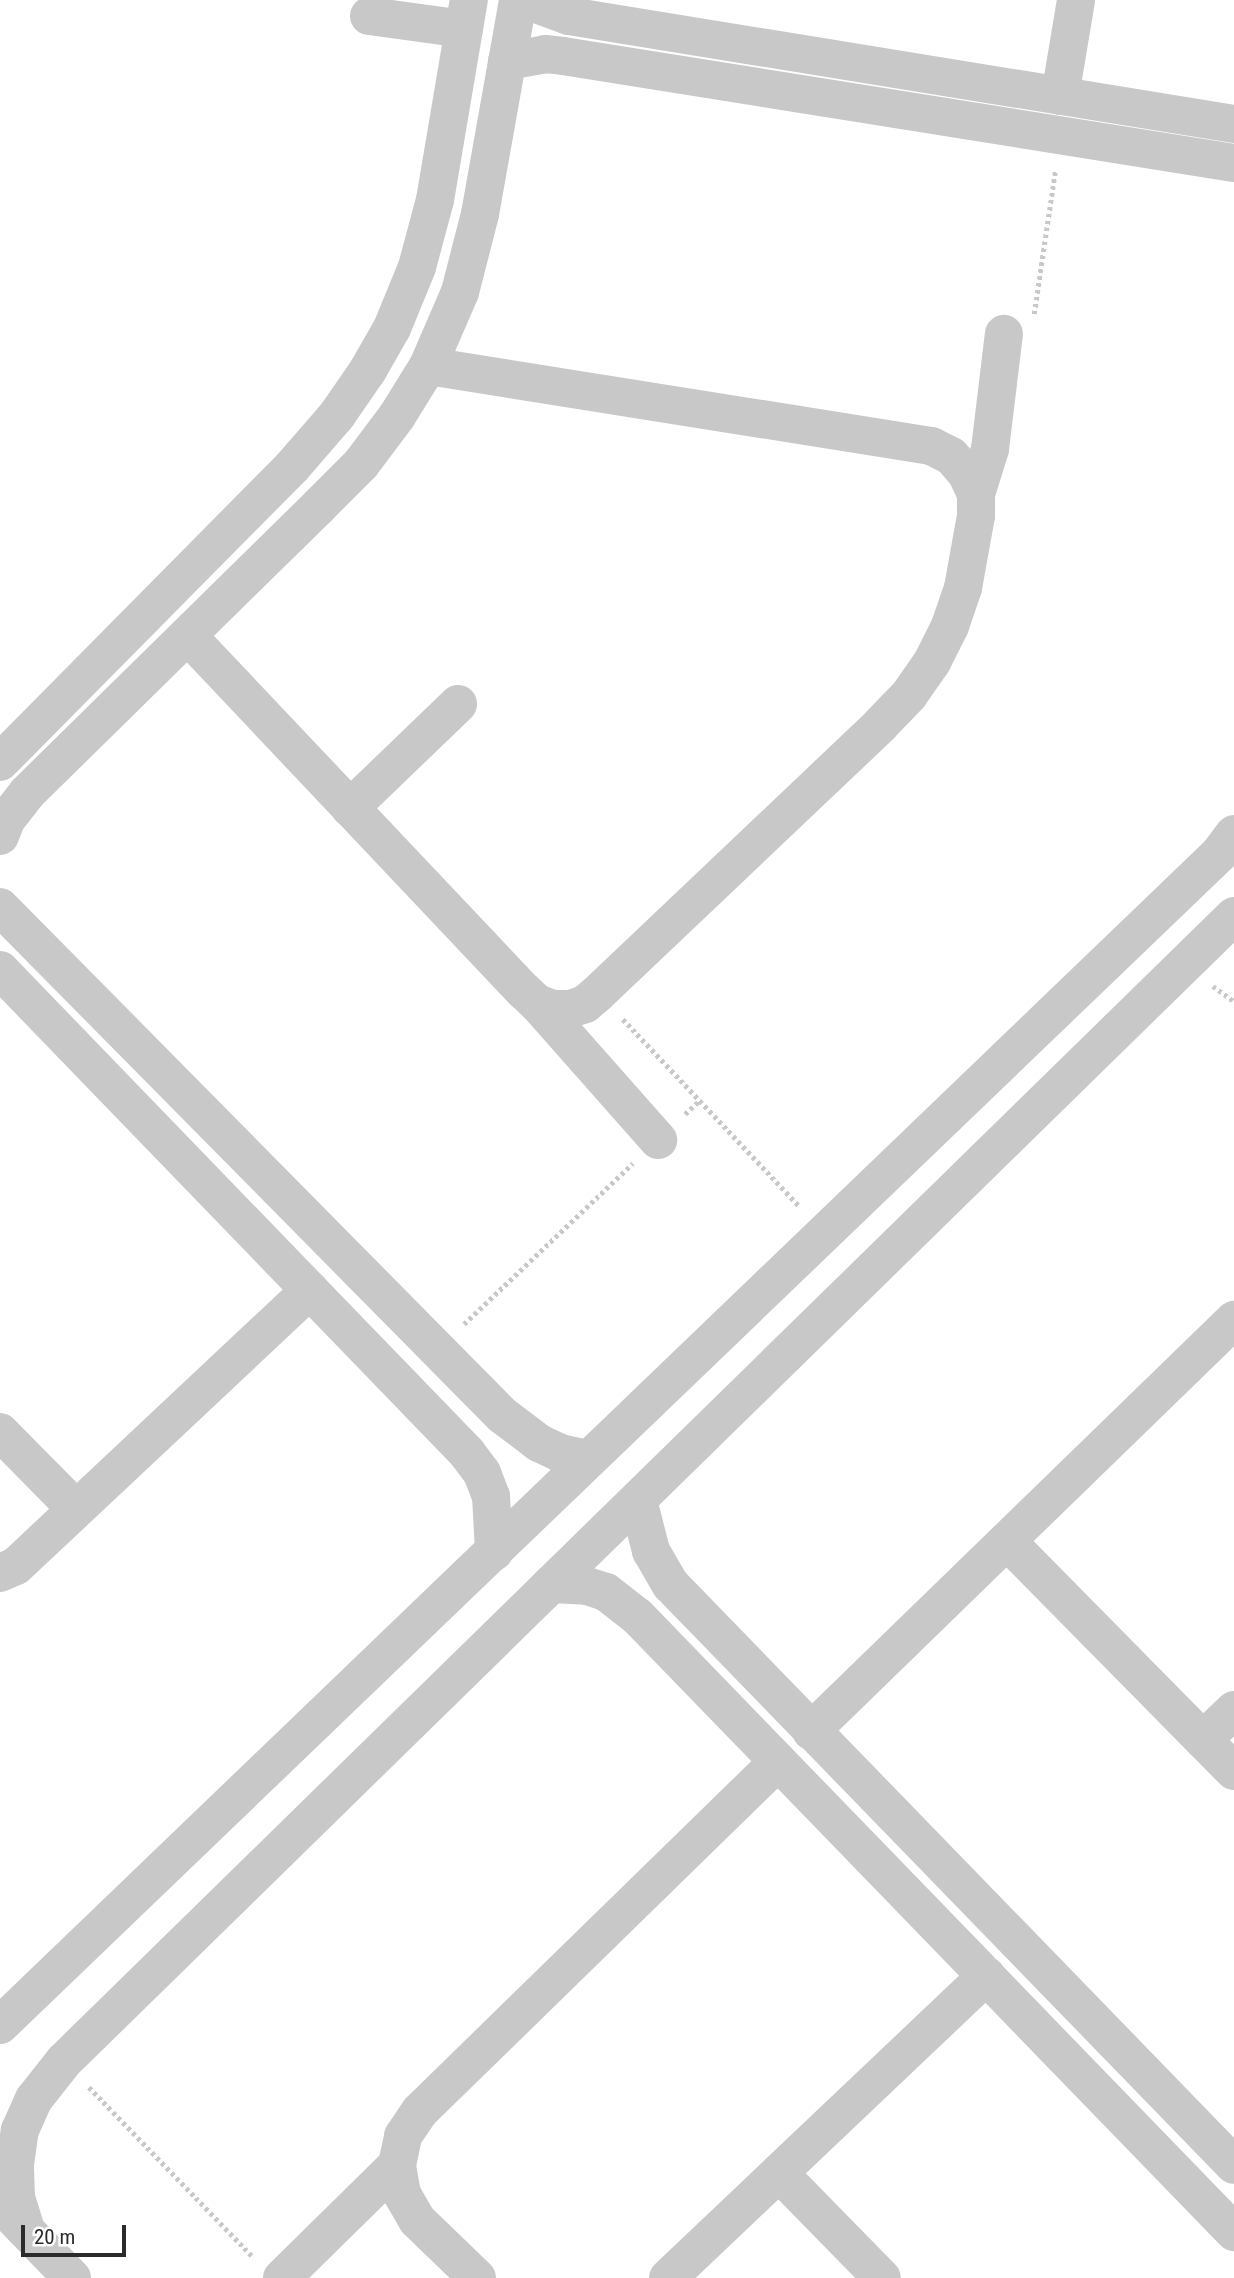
<!DOCTYPE html>
<style>
body{margin:0}
#map{position:relative;width:1234px;height:2278px;overflow:hidden;background:#fff;font-family:"Roboto Condensed",sans-serif}
div>[style]{position:absolute}
.path>*{height:4.5px;margin-top:-2.25px;transform-origin:0;background:repeating-linear-gradient(90deg,#c8c8c8 0 3.5px,transparent 0 7px)}
.minor>*{height:38px;margin:-19px;padding:0 19px;transform-origin:19px;border-radius:19px;background:#c8c8c8}
span{translate:-50% -50%;white-space:nowrap;text-align:center;line-height:1.15;-webkit-text-stroke:7px #fff;paint-order:stroke}
.scale{position:absolute;left:21px;top:2225px;width:105px;height:32px;box-sizing:border-box;border:4px solid #2b2b2b;border-top:0;padding-left:9px;font-size:21px;line-height:24px;white-space:nowrap;color:#2b2b2b;-webkit-text-stroke:5px #fff;paint-order:stroke}
</style>
<div id="map">
<div class="path">
<i style="left:1034px;top:314px;width:145px;rotate:-81.6deg"></i>
<i style="left:1213px;top:986px;width:26px;rotate:36deg"></i>
<i style="left:623px;top:1019px;width:257px;rotate:46.7deg"></i>
<i style="left:685px;top:1114px;width:21px;rotate:-43deg"></i>
<i style="left:464px;top:1324px;width:233px;rotate:-43.6deg"></i>
<i style="left:89px;top:2087px;width:236px;rotate:46deg"></i>
</div>
<div class="minor">
<i style="left:525px;top:0;width:47px;rotate:20deg"></i>
<i style="left:569px;top:16px;width:674px;rotate:9.22deg"></i>
<i style="left:369px;top:16px;width:96px;rotate:7.8deg"></i>
<i style="left:507px;top:61px;width:39px;rotate:-10deg"></i>
<i style="left:545px;top:54px;width:18px;rotate:6deg"></i>
<i style="left:563px;top:56px;width:679px;rotate:9.06deg"></i>
<i style="left:1060px;top:96px;width:97px;rotate:-80.5deg"></i>
<i style="left:976px;top:494px;width:47px;rotate:-72.7deg"></i>
<i style="left:990px;top:449px;width:116px;rotate:-83.1deg"></i>
<i style="left:188px;top:636px;width:489px;rotate:46.6deg"></i>
<i style="left:524px;top:991px;width:18px;rotate:43deg"></i>
<i style="left:537px;top:1003px;width:17px;rotate:21deg"></i>
<i style="left:553px;top:1009px;width:17px"></i>
<i style="left:570px;top:1009px;width:16px;rotate:-18deg"></i>
<i style="left:585px;top:1004px;width:17px;rotate:-40deg"></i>
<i style="left:598px;top:993px;width:390px;rotate:-43.5deg"></i>
<i style="left:881px;top:724px;width:40px;rotate:-46deg"></i>
<i style="left:909px;top:695px;width:40px;rotate:-55.1deg"></i>
<i style="left:932px;top:662px;width:40px;rotate:-63.4deg"></i>
<i style="left:950px;top:626px;width:40px;rotate:-71.1deg"></i>
<i style="left:963px;top:588px;width:73px;rotate:-79.8deg"></i>
<i style="left:976px;top:516px;width:22px;rotate:-90deg"></i>
<i style="left:976px;top:494px;width:23px;rotate:-115deg"></i>
<i style="left:966px;top:473px;width:23px;rotate:-131deg"></i>
<i style="left:951px;top:456px;width:22px;rotate:-153deg"></i>
<i style="left:931px;top:446px;width:509px;rotate:-170.96deg"></i>
<i style="left:0;top:762px;width:415px;rotate:-45.3deg"></i>
<i style="left:292px;top:467px;width:69px;rotate:-49.1deg"></i>
<i style="left:337px;top:415px;width:55px;rotate:-55.4deg"></i>
<i style="left:368px;top:370px;width:48px;rotate:-60.3deg"></i>
<i style="left:392px;top:328px;width:66px;rotate:-67.7deg"></i>
<i style="left:417px;top:267px;width:69px;rotate:-75deg"></i>
<i style="left:435px;top:200px;width:203px;rotate:-80.4deg"></i>
<i style="left:350px;top:808px;width:150px;rotate:-43.9deg"></i>
<i style="left:0;top:836px;width:17px;rotate:-69deg"></i>
<i style="left:6px;top:820px;width:34px;rotate:-52deg"></i>
<i style="left:27px;top:793px;width:409px;rotate:-44.5deg"></i>
<i style="left:319px;top:506px;width:59px;rotate:-45deg"></i>
<i style="left:361px;top:464px;width:60px;rotate:-53.1deg"></i>
<i style="left:397px;top:416px;width:59px;rotate:-58.2deg"></i>
<i style="left:428px;top:366px;width:81px;rotate:-66.6deg"></i>
<i style="left:460px;top:292px;width:81px;rotate:-75.6deg"></i>
<i style="left:480px;top:214px;width:217px;rotate:-79.9deg"></i>
<i style="left:0;top:907px;width:714px;rotate:45.34deg"></i>
<i style="left:502px;top:1415px;width:46px;rotate:37.1deg"></i>
<i style="left:539px;top:1443px;width:23px;rotate:25deg"></i>
<i style="left:560px;top:1453px;width:29px;rotate:12deg"></i>
<i style="left:0;top:970px;width:672px;rotate:45.96deg"></i>
<i style="left:467px;top:1453px;width:25px;rotate:53deg"></i>
<i style="left:482px;top:1473px;width:25px;rotate:69deg"></i>
<i style="left:491px;top:1496px;width:56px;rotate:86.9deg"></i>
<i style="left:537px;top:1003px;width:183px;rotate:48.5deg"></i>
<i style="left:0;top:1432px;width:108px;rotate:45.4deg"></i>
<i style="left:638px;top:1500px;width:53px;rotate:75.7deg"></i>
<i style="left:651px;top:1551px;width:39px;rotate:60deg"></i>
<i style="left:671px;top:1585px;width:808px;rotate:45.85deg"></i>
<i style="left:1007px;top:1541px;width:323px;rotate:45.4deg"></i>
<i style="left:0;top:1573px;width:17px;rotate:-24deg"></i>
<i style="left:16px;top:1566px;width:403px;rotate:-43.2deg"></i>
<i style="left:551px;top:1584px;width:36px;rotate:3deg"></i>
<i style="left:587px;top:1586px;width:20px;rotate:18deg"></i>
<i style="left:606px;top:1592px;width:39px;rotate:38deg"></i>
<i style="left:637px;top:1616px;width:858px;rotate:45.9deg"></i>
<i style="left:811px;top:1731px;width:590px;rotate:-44.18deg"></i>
<i style="left:1203px;top:1740px;width:43px;rotate:-44.1deg"></i>
<i style="left:0;top:2025px;width:1690px;rotate:-43.85deg"></i>
<i style="left:1219px;top:854px;width:25px;rotate:-53deg"></i>
<i style="left:779px;top:2173px;width:147px;rotate:45.6deg"></i>
<i style="left:8px;top:2212px;width:92px;rotate:45.9deg"></i>
<i style="left:26px;top:2230px;width:34px;rotate:-107deg"></i>
<i style="left:16px;top:2197px;width:33px;rotate:-92deg"></i>
<i style="left:15px;top:2164px;width:34px;rotate:-82deg"></i>
<i style="left:20px;top:2130px;width:34px;rotate:-66deg"></i>
<i style="left:34px;top:2099px;width:48px;rotate:-51.7deg"></i>
<i style="left:64px;top:2061px;width:1637px;rotate:-44.38deg"></i>
<i style="left:282px;top:2278px;width:161px;rotate:-44.5deg"></i>
<i style="left:477px;top:2278px;width:83px;rotate:-136deg"></i>
<i style="left:417px;top:2220px;width:30px;rotate:-120deg"></i>
<i style="left:402px;top:2194px;width:29px;rotate:-100deg"></i>
<i style="left:397px;top:2165px;width:30px;rotate:-78deg"></i>
<i style="left:403px;top:2136px;width:30px;rotate:-56deg"></i>
<i style="left:420px;top:2111px;width:500px;rotate:-44.3deg"></i>
<i style="left:668px;top:2278px;width:439px;rotate:-43.5deg"></i>
</div>
<div class="scale">20 m</div>
</div>
